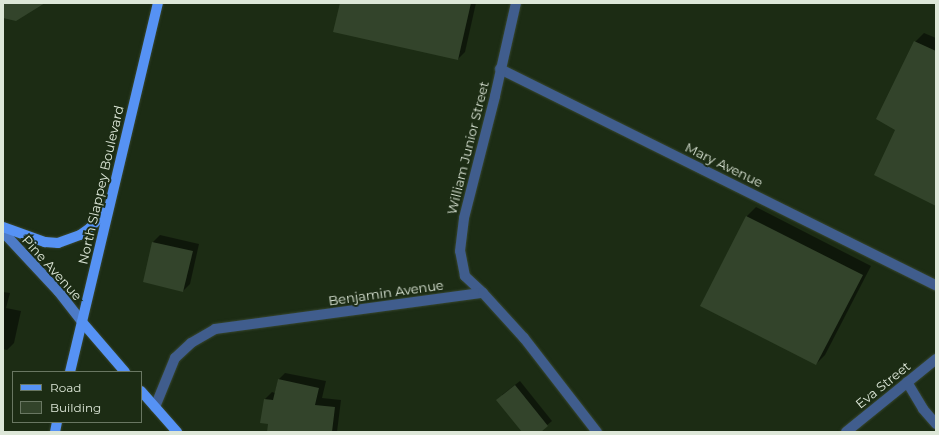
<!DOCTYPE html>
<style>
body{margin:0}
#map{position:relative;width:939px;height:435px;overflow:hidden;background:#1c2c14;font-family:Montserrat,sans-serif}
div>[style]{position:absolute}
.shadow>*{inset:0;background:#0007}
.building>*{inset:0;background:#33442b}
.roads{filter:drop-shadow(0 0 1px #37462f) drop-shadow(0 0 1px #37462f)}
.street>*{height:10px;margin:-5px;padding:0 5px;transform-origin:5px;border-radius:5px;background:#405d8d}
.secondary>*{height:10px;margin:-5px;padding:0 5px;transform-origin:5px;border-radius:5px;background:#4d7bc7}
.primary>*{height:10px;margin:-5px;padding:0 5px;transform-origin:5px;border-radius:5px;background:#5692f4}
span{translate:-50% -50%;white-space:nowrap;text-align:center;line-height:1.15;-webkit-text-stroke:4px #1c2c14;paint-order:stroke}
.street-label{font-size:13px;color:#dde7d8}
.frame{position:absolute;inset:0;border:4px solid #dde7d8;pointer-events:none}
.legend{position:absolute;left:12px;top:371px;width:130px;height:52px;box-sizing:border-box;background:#1c2c14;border:1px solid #697762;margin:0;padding:5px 7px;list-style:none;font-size:12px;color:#dde7d8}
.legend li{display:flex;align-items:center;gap:8px;height:20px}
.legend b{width:20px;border:1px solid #697762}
</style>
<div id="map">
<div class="shadow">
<i style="clip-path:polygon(341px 3px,476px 3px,465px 52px,458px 59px)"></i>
<i style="clip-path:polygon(924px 33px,936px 38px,936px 205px,896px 130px,915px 42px)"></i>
<i style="clip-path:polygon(756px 207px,871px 266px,825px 355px,816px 364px,701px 305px,747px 216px)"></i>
<i style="clip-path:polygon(160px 235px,199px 244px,190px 284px,183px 291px,153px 242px)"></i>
<i style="clip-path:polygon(3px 292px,10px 293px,6px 308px,21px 311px,14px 343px,7px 350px,3px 349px)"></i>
<i style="clip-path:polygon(285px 373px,326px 381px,322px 398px,341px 400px,337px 432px,268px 432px,269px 424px,265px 399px,272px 392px,275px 393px,278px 380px)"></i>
<i style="clip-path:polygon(520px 381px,552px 421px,539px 432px,524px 432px,502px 395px)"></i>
</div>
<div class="building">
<i style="clip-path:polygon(3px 3px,45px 3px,16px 21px,3px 18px)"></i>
<i style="clip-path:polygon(340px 3px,471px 3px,458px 60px,333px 32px)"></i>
<i style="clip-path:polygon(914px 41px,936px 51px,936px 206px,874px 175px,895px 130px,876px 119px)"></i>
<i style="clip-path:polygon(746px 216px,863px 275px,816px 365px,700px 306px)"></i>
<i style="clip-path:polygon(152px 242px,193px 251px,183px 292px,143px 282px)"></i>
<i style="clip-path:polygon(278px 379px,319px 388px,315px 405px,335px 407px,332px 432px,267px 432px,268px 424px,260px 423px,264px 399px,273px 400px)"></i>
<i style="clip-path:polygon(515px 385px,548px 426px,541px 432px,522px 432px,496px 400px)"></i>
</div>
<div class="roads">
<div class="street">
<i style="left:500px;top:69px;width:487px;rotate:26.4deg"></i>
<i style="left:483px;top:293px;width:25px;rotate:-137deg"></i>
<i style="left:465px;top:276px;width:25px;rotate:-101deg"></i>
<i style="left:460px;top:251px;width:33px;rotate:-83deg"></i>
<i style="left:464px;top:218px;width:126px;rotate:-75.7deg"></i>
<i style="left:495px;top:96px;width:95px;rotate:-77.3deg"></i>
<i style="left:907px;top:382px;width:31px;rotate:59deg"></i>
<i style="left:923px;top:409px;width:20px;rotate:49deg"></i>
<i style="left:155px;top:407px;width:53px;rotate:-67.8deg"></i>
<i style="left:175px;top:358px;width:22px;rotate:-43deg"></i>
<i style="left:191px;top:343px;width:28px;rotate:-30deg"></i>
<i style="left:215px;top:329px;width:270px;rotate:-7.7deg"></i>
<i style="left:483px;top:293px;width:61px;rotate:47.7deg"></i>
<i style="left:524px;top:338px;width:119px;rotate:52.2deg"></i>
<i style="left:846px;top:432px;width:116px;rotate:-39deg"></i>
</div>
<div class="secondary">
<i style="left:3px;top:232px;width:81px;rotate:47deg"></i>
<i style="left:58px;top:291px;width:39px;rotate:52deg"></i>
</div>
<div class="primary">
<i style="left:3px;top:227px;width:45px;rotate:19.7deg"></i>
<i style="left:45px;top:242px;width:13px;rotate:4deg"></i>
<i style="left:58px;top:243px;width:23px;rotate:-20deg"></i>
<i style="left:80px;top:235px;width:12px;rotate:-35deg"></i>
<i style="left:90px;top:228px;width:27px;rotate:-48deg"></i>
<i style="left:82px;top:322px;width:66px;rotate:49.3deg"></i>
<i style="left:70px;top:372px;width:379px;rotate:-76.6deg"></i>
<i style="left:141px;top:391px;width:55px;rotate:48.7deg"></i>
<i style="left:55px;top:432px;width:10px;rotate:-79deg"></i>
</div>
</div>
<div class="street-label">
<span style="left:468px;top:148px;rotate:-76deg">William Junior Street</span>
<span style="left:724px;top:165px;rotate:26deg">Mary Avenue</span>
<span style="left:101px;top:185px;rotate:-77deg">North Slappey Boulevard</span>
<span style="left:52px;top:268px;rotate:48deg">Pine Avenue</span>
<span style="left:386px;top:293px;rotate:-8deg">Benjamin Avenue</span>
<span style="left:883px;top:385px;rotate:-39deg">Eva Street</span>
</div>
<div class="frame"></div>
<ul class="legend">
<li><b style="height:5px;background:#5692f4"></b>Road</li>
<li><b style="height:11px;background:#33442b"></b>Building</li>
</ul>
</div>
